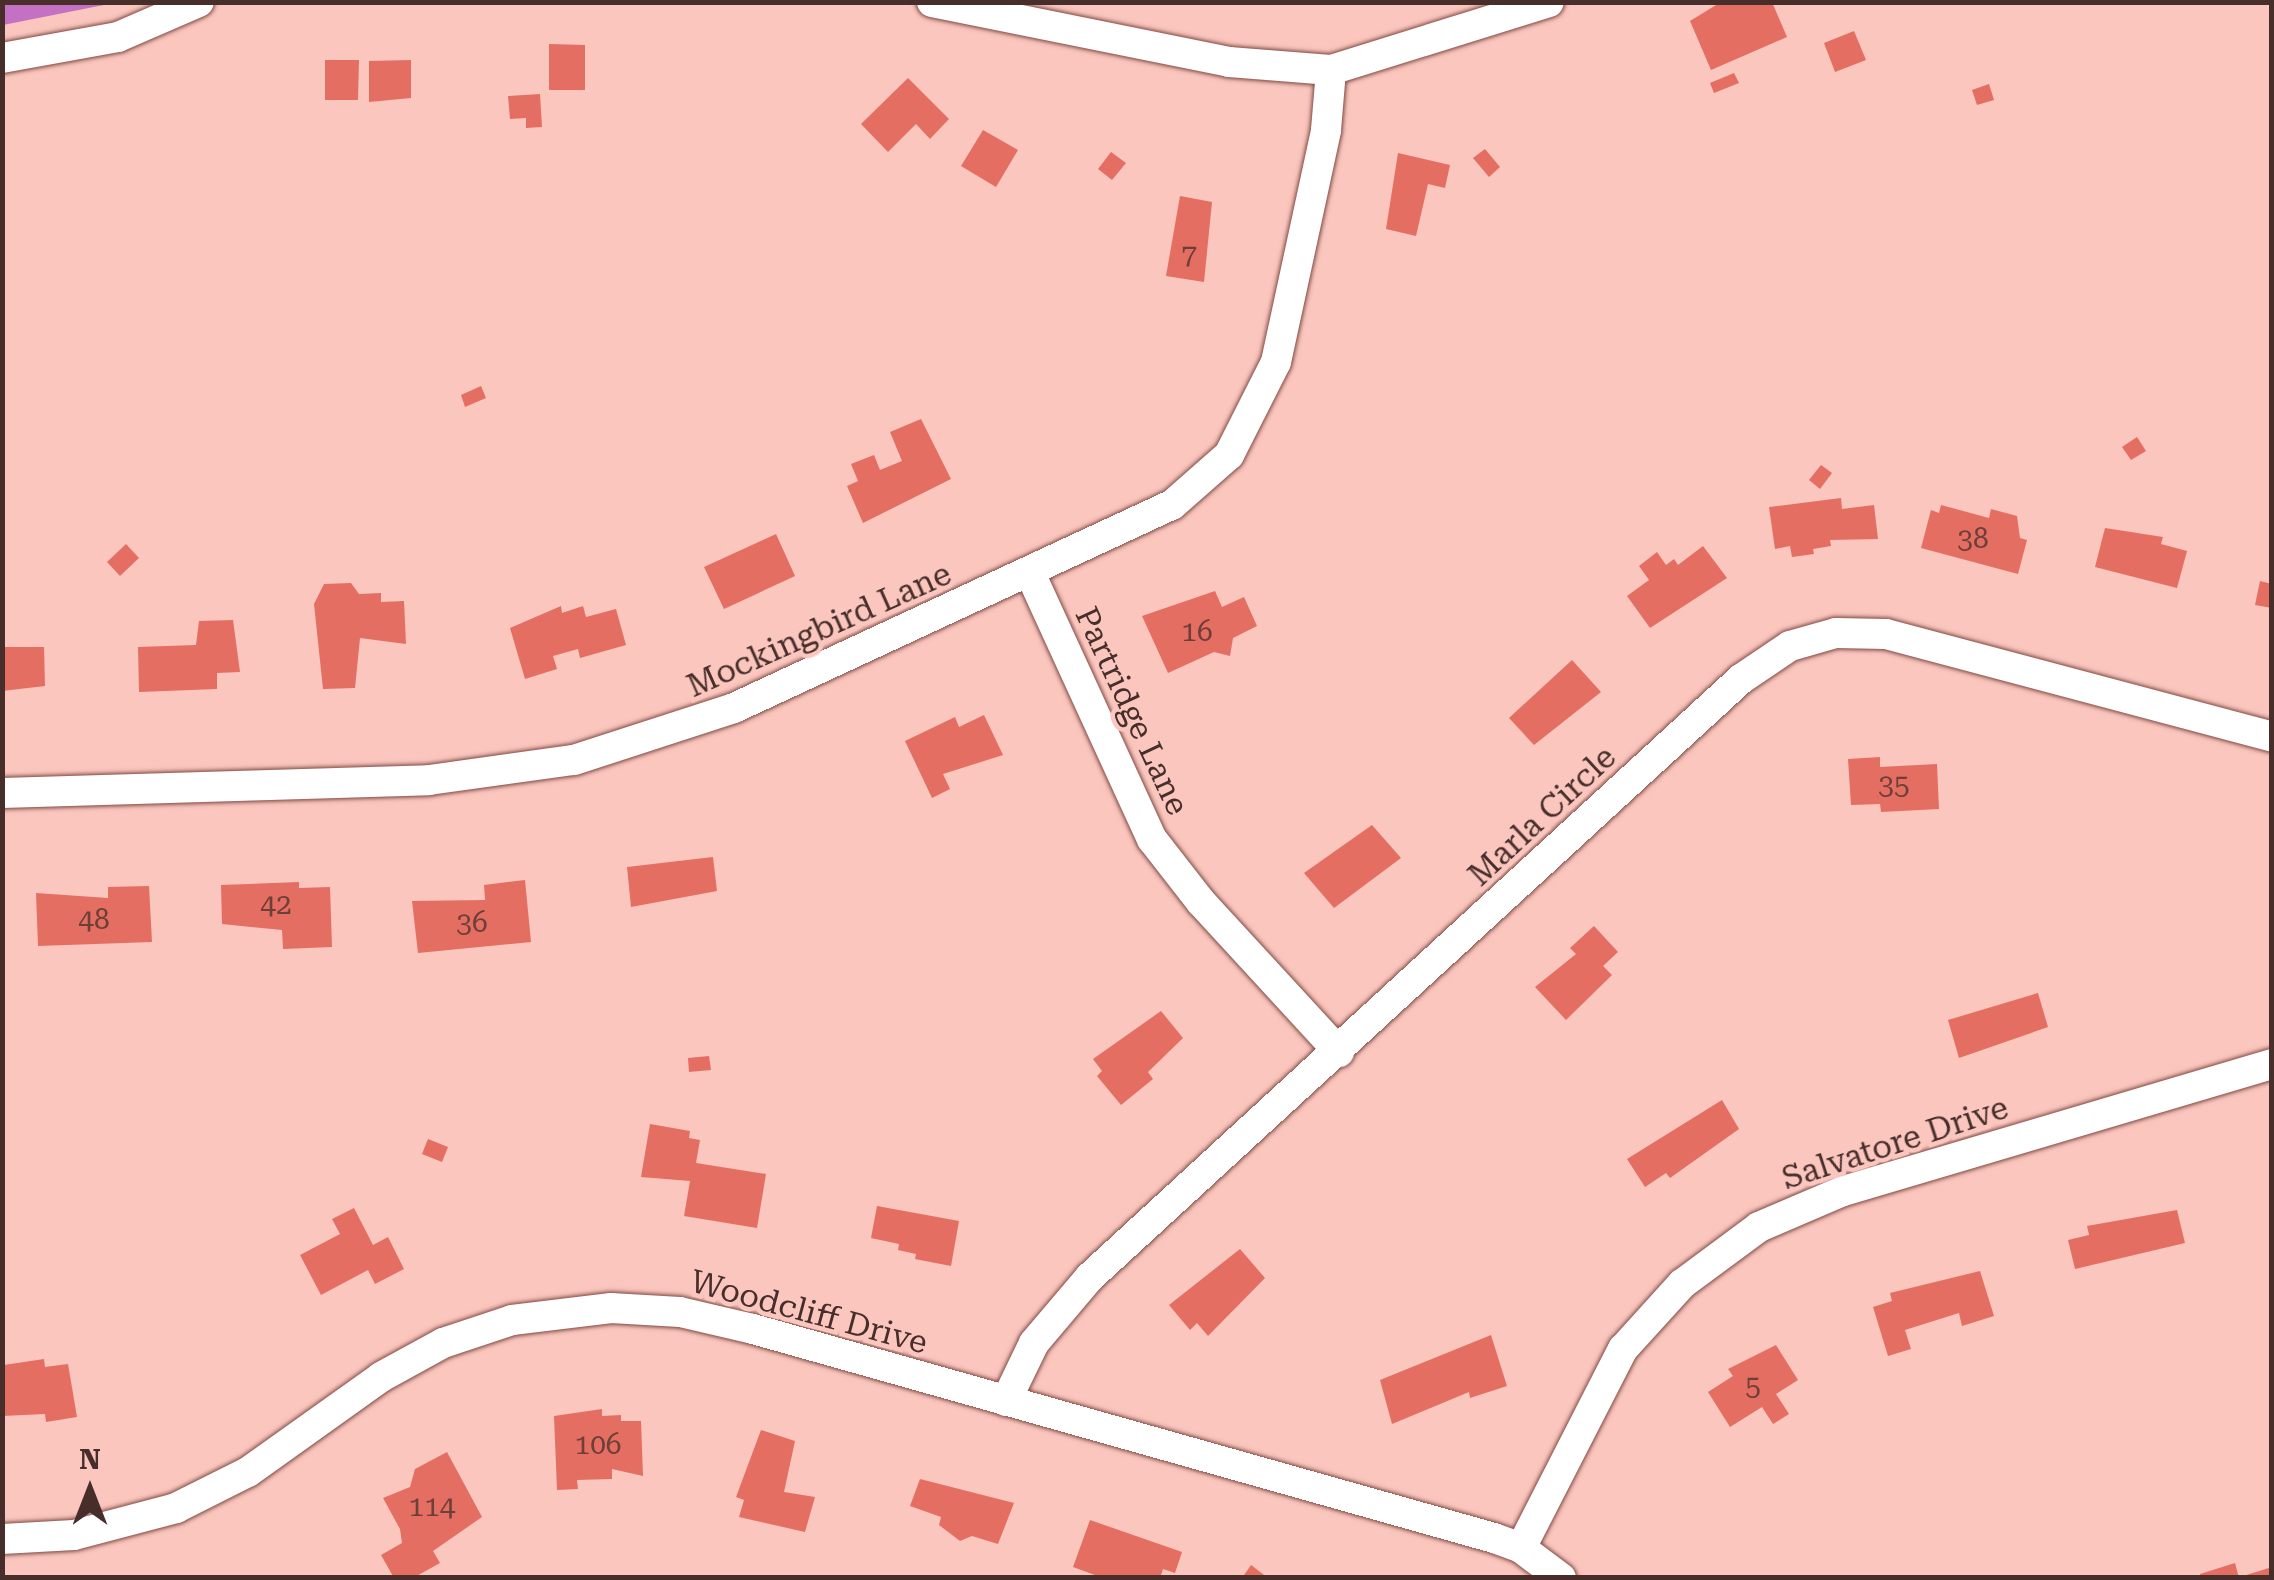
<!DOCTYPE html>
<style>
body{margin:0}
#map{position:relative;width:2274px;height:1580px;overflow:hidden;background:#fac6be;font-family:"Roboto Serif",serif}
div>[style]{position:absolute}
.forest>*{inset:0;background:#c571c3}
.building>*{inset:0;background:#e46e62}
.roads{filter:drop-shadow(0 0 2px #814a43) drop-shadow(0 0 2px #814a43)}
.minor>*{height:30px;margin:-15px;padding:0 15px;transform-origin:15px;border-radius:15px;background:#fff}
span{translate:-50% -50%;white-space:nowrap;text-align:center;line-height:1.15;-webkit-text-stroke:9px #fac6be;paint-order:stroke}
.number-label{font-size:28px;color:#6e3e39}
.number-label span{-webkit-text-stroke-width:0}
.street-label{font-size:32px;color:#472e2b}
.frame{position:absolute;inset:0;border:5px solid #472e2b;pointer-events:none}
.north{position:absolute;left:40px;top:1440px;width:100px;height:100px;-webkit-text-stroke:8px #fac6be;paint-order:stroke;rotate:0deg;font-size:28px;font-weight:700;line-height:40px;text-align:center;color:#472e2b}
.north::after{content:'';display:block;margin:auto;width:35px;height:45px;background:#472e2b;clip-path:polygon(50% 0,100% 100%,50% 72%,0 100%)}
</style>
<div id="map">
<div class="forest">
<i style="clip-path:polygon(3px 2px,114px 2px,114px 3px,3px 25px)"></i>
</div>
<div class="building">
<i style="clip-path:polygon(1721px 2px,1772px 2px,1787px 37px,1711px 70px,1690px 21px)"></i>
<i style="clip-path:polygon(1854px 31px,1866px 60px,1835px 72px,1824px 43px)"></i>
<i style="clip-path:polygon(549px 44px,585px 45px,585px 90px,549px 90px)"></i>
<i style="clip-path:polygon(325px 60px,359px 60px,358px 100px,325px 100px)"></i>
<i style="clip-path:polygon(411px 60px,411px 98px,369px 102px,369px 61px)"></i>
<i style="clip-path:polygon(1734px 73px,1739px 83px,1714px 93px,1710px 83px)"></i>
<i style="clip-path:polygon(908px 78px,949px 119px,930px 139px,916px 124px,888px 152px,861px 124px)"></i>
<i style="clip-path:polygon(1989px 84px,1994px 100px,1977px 105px,1972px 90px)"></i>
<i style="clip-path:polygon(540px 94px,542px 127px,526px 128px,526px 118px,510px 119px,508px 96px)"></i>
<i style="clip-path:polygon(983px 130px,1018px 150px,996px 187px,961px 166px)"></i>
<i style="clip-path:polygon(1485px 149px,1500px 167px,1489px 177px,1473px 158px)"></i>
<i style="clip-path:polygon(1111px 152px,1126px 163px,1112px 180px,1098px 169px)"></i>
<i style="clip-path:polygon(1398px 153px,1450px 165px,1445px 188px,1428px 184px,1416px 236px,1386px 229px)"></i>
<i style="clip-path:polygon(1180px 196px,1212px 202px,1204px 282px,1166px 276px)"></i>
<i style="clip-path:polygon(481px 386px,486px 398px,465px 407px,461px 395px)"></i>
<i style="clip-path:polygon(921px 419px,951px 479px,863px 523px,847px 486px,858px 481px,851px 464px,874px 455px,880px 470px,902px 461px,890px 432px)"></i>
<i style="clip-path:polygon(2137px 437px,2146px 451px,2131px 460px,2122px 447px)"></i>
<i style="clip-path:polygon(1821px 465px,1832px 473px,1820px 489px,1809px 480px)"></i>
<i style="clip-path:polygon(1841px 498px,1842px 509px,1874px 505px,1878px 539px,1830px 540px,1831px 546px,1813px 549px,1814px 554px,1792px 557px,1790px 546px,1775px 549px,1769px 507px)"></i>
<i style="clip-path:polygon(1941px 505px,1989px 518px,1991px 509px,2017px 516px,2020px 538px,2027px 540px,2018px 574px,1921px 548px,1931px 510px,1939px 513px)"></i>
<i style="clip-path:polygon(2105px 528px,2163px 537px,2161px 544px,2187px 551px,2177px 588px,2095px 567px)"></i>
<i style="clip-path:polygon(776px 534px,795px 576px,724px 609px,704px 567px)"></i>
<i style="clip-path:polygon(126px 544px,139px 558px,120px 576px,107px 562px)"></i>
<i style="clip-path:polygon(1703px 546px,1727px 578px,1650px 628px,1627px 596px,1649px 580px,1639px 566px,1657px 552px,1666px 565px,1674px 559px,1678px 565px)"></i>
<i style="clip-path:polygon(2260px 581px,2272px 584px,2272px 608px,2255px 605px)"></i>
<i style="clip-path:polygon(351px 583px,359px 594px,381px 593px,381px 602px,404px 601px,406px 644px,360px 638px,355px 688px,323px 689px,314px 604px,324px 584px)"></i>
<i style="clip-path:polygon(1215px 591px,1222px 607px,1244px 597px,1257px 626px,1233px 638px,1230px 656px,1214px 652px,1168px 673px,1142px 616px)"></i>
<i style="clip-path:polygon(561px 606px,562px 613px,583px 606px,586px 617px,616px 609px,626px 645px,580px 658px,578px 649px,553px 656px,557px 669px,525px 679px,510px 628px)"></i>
<i style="clip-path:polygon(233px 620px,240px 672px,217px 673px,217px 689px,139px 692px,138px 647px,196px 645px,199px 621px)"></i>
<i style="clip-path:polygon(5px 647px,44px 647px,45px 686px,2px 691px)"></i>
<i style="clip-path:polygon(1572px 660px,1601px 692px,1534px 745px,1509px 718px)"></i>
<i style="clip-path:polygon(984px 715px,1003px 755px,943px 774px,950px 789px,932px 798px,905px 741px,955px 717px,959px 727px)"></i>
<i style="clip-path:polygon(1880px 757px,1880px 767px,1937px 764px,1939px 809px,1881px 812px,1880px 804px,1851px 805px,1848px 759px)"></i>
<i style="clip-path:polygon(1372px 825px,1401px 858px,1334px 908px,1304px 873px)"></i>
<i style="clip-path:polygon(713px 857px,717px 891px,631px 907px,627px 867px)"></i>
<i style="clip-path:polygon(525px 880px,531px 942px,418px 953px,412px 901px,485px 900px,484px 885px)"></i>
<i style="clip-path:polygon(299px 882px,299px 888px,330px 887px,332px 947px,283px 949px,282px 930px,222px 924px,221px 885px)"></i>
<i style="clip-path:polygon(149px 886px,152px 942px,38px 946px,36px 893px,108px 898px,108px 887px)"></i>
<i style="clip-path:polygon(1594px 926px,1618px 952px,1603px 966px,1612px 975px,1566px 1020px,1535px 987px,1576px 954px,1570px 948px)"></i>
<i style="clip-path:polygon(2038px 993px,2048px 1027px,1959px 1058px,1948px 1020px)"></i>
<i style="clip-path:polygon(1161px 1011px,1183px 1038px,1148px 1072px,1153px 1079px,1121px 1105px,1097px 1076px,1102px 1071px,1093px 1059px)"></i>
<i style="clip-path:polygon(709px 1056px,711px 1070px,689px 1072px,688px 1058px)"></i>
<i style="clip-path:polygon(1722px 1100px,1739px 1129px,1670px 1178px,1666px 1173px,1645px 1187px,1627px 1159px)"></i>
<i style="clip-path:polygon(650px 1124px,690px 1131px,689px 1138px,700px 1140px,696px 1163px,766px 1174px,757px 1228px,684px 1216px,690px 1181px,641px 1177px)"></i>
<i style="clip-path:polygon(428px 1139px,448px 1147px,442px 1162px,422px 1154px)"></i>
<i style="clip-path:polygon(877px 1206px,959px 1221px,951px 1266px,915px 1259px,916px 1254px,898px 1250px,899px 1244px,871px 1238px)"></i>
<i style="clip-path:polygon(354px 1208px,373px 1245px,388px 1237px,404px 1269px,375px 1284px,368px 1270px,321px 1295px,300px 1255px,340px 1234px,332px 1219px)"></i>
<i style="clip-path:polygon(2177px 1210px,2185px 1243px,2075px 1269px,2068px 1240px,2089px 1235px,2087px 1226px)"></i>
<i style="clip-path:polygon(1240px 1249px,1265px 1278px,1208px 1336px,1197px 1323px,1190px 1330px,1169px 1305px)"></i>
<i style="clip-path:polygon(1980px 1271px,1994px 1316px,1962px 1326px,1959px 1313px,1905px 1330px,1911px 1349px,1888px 1356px,1873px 1307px,1892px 1301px,1890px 1293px)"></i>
<i style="clip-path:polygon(1491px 1335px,1507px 1386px,1470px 1398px,1469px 1392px,1392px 1424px,1380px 1380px)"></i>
<i style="clip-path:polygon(1776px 1345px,1798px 1380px,1776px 1394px,1789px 1414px,1773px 1424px,1762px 1407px,1730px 1427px,1708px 1392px,1733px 1376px,1728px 1369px)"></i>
<i style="clip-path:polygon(44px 1359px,45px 1367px,68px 1364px,77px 1417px,46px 1422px,45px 1414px,2px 1416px,4px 1365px)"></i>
<i style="clip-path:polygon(602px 1409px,602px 1416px,621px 1415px,621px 1421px,641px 1421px,643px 1476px,612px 1469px,612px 1479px,577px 1480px,578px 1489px,557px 1490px,554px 1416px)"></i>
<i style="clip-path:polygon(761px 1430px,795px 1441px,784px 1492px,815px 1497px,805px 1532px,739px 1517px,744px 1500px,736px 1497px)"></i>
<i style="clip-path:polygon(447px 1452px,482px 1517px,433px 1551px,440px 1563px,413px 1578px,394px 1578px,381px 1555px,402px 1543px,400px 1529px,383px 1498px,410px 1487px,415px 1469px)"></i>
<i style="clip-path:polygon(920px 1479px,1014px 1503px,998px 1544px,972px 1536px,960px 1541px,939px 1525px,941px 1517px,910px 1506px)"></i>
<i style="clip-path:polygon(1090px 1520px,1182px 1552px,1175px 1573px,1163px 1569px,1160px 1578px,1103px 1578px,1073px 1567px)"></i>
<i style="clip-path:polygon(2235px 1563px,2239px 1578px,2201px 1578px,2200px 1574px)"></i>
<i style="clip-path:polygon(1251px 1565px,1268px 1578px,1242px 1578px)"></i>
<i style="clip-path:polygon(2272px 1567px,2272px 1578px,2240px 1578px,2240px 1577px)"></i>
</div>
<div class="roads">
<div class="minor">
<i style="left:932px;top:2px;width:303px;rotate:11.4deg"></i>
<i style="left:1229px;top:62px;width:102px;rotate:4.5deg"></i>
<i style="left:1331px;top:70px;width:228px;rotate:-17.3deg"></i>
<i style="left:2px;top:58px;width:118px;rotate:-10.3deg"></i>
<i style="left:118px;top:37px;width:88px;rotate:-23.4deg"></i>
<i style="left:1030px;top:573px;width:293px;rotate:65.4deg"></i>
<i style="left:1152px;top:839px;width:80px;rotate:52.1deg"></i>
<i style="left:1201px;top:902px;width:204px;rotate:47.4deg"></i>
<i style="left:2px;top:793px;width:427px;rotate:-1.7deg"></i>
<i style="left:429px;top:780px;width:146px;rotate:-7.9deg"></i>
<i style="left:574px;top:760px;width:168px;rotate:-18deg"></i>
<i style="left:734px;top:708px;width:483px;rotate:-24.9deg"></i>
<i style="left:1172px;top:505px;width:76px;rotate:-41.3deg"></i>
<i style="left:1229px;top:455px;width:104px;rotate:-63.2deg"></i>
<i style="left:1276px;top:362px;width:237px;rotate:-77.8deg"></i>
<i style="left:1326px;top:130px;width:60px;rotate:-85.2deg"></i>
<i style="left:1006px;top:1401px;width:64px;rotate:-64.2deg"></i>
<i style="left:1034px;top:1343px;width:87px;rotate:-49.7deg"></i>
<i style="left:1090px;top:1277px;width:884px;rotate:-42.57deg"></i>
<i style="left:1741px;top:679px;width:59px;rotate:-34deg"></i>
<i style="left:1790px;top:646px;width:48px;rotate:-15.8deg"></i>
<i style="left:1836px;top:633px;width:50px;rotate:1.1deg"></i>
<i style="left:1886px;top:634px;width:400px;rotate:14.9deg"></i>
<i style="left:2px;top:1539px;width:72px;rotate:-3.2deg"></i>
<i style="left:74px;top:1535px;width:106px;rotate:-14.8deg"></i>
<i style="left:176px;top:1508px;width:80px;rotate:-26.6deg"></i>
<i style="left:248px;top:1472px;width:163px;rotate:-35.5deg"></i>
<i style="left:381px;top:1377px;width:71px;rotate:-28.7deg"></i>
<i style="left:443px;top:1343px;width:73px;rotate:-18.4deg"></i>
<i style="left:512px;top:1320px;width:100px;rotate:-6.9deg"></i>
<i style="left:611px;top:1308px;width:69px;rotate:3.3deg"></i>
<i style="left:680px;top:1312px;width:75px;rotate:13.1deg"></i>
<i style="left:753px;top:1329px;width:770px;rotate:15.75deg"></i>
<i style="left:1494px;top:1538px;width:29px;rotate:20deg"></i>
<i style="left:1521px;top:1548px;width:50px;rotate:36.9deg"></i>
<i style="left:1521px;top:1548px;width:224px;rotate:-62.9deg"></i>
<i style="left:1623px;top:1349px;width:88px;rotate:-47.8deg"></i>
<i style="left:1682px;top:1284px;width:96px;rotate:-36.5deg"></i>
<i style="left:1759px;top:1227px;width:91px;rotate:-23.2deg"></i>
<i style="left:1843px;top:1191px;width:447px;rotate:-16.5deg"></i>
</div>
</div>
<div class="number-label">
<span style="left:1189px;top:255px">7</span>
<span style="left:1973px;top:539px">38</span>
<span style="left:1197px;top:632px">16</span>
<span style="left:1894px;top:785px">35</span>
<span style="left:276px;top:905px">42</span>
<span style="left:94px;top:920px">48</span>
<span style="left:472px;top:923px">36</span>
<span style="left:1753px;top:1386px">5</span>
<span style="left:598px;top:1445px">106</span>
<span style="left:432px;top:1507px">114</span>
</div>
<div class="street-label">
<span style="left:819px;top:630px;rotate:-24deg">Mockingbird Lane</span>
<span style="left:1132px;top:711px;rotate:65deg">Partridge Lane</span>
<span style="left:1542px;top:816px;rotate:-43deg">Marla Circle</span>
<span style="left:1895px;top:1143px;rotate:-18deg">Salvatore Drive</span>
<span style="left:809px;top:1312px;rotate:15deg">Woodcliff Drive</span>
</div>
<div class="frame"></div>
<div class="north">N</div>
</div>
